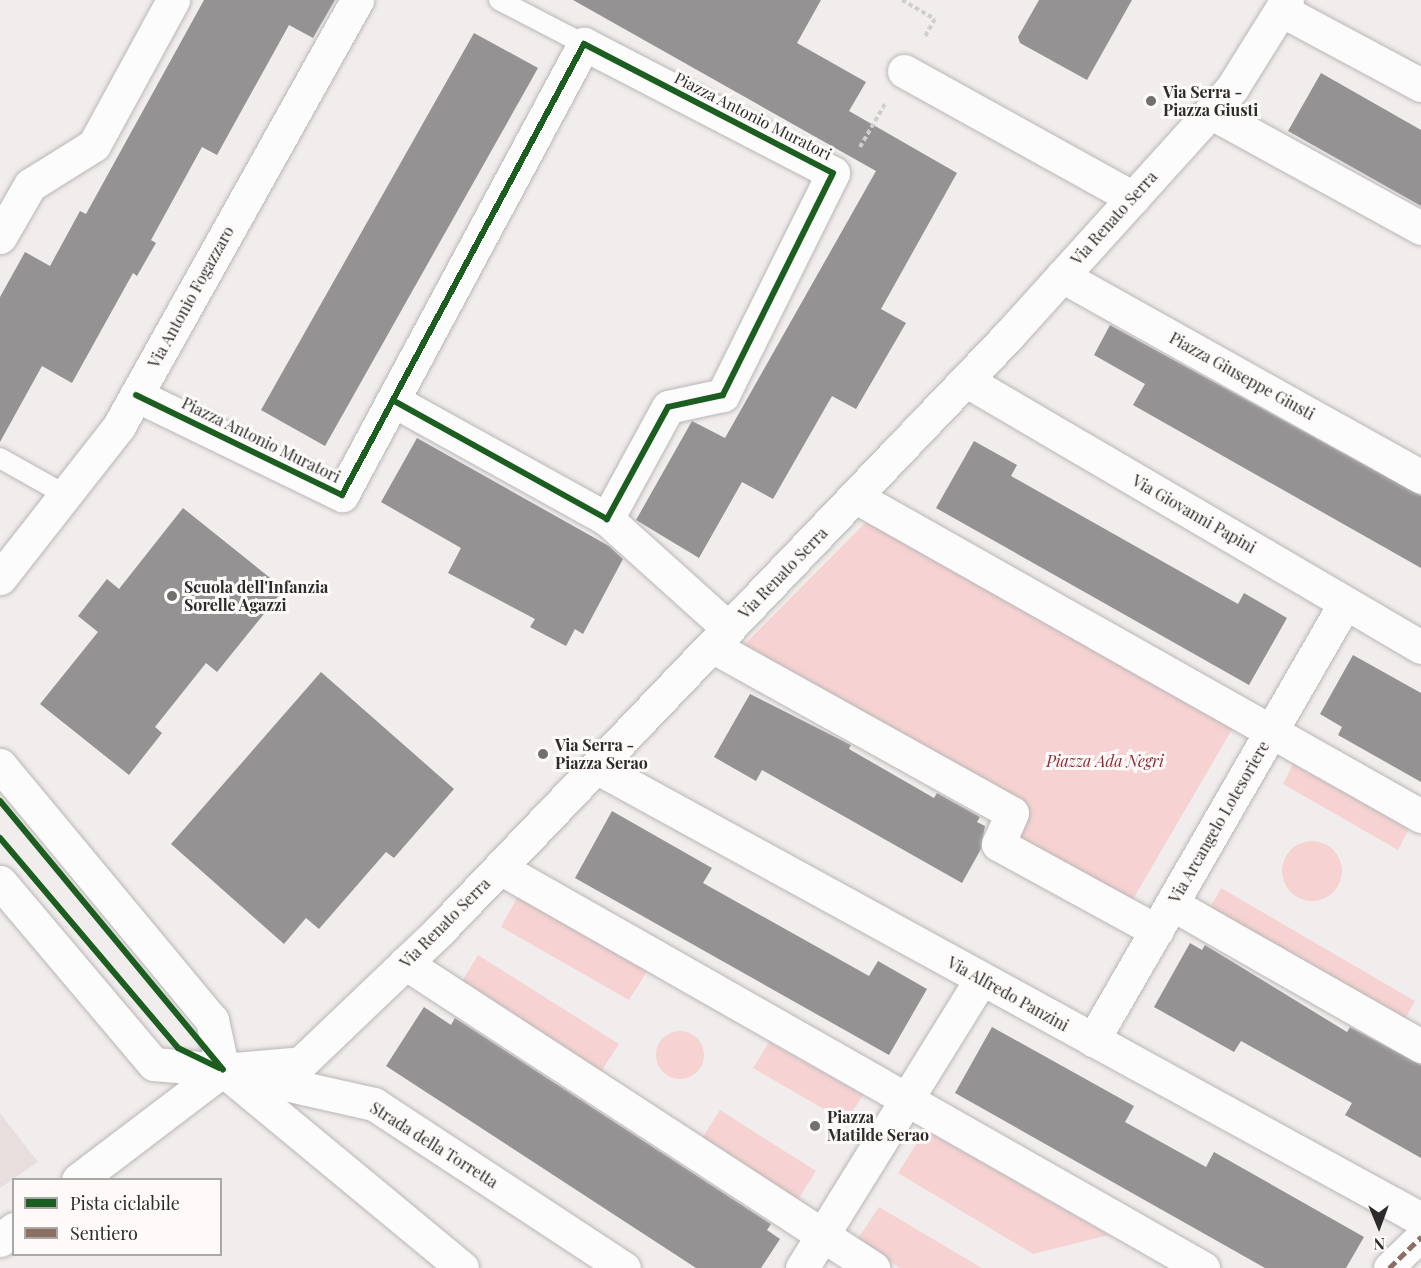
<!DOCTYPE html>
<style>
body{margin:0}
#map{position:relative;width:1421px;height:1268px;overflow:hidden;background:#f2eded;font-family:"Playfair Display",serif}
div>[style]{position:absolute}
.built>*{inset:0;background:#e8dede}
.green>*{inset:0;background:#f6d3d2}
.round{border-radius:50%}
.building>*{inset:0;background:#949292}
.path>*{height:4px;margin-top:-2px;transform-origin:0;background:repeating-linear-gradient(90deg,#cfcece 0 4.5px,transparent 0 7.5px)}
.roads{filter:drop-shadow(0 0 2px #b9b6b6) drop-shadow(0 0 2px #b9b6b6)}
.service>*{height:20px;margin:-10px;padding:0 10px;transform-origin:10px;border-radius:10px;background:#fdfcfc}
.pedestrian>*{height:30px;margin:-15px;padding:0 15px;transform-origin:15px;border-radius:15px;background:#fdfcfc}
.minor>*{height:33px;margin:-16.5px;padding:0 16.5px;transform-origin:16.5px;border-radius:16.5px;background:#fdfcfc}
.tertiary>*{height:33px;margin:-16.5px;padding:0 16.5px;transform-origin:16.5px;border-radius:16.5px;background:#fdfcfc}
.quiet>*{height:4.5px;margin-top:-2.25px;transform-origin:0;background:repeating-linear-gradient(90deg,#8d6e63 0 9px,transparent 0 13.5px)}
.cycleway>*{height:6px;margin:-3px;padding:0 3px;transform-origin:3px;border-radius:3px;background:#1b5e20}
.dots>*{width:16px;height:16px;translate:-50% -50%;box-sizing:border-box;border:3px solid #fefafa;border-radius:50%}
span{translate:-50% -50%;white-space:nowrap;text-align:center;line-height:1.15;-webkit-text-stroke:6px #fefafa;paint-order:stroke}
.poi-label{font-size:16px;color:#2d2b2b;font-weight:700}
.left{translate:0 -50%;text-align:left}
.street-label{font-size:16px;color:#2d2b2b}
.park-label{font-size:16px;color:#8e2730;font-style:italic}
.legend{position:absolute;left:12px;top:1178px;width:210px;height:78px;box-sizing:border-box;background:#fefafa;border:2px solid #aaa7a7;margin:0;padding:8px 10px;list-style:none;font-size:18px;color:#2d2b2b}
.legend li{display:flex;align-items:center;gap:12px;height:30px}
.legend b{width:30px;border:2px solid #aaa7a7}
.north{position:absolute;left:1349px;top:1196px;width:60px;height:60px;-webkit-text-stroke:4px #fefafa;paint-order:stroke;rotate:179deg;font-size:16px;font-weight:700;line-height:24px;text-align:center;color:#2d2b2b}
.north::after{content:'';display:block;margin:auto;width:21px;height:27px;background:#2d2b2b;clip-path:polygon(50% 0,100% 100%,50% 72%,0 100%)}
</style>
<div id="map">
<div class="built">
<i style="clip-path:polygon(0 1113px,38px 1162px,0 1188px)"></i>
</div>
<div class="green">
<i style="clip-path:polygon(870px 518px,1234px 726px,1132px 901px,1012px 834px,739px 650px)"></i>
<i style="clip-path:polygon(1293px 764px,1409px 829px,1398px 850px,1283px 784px)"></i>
<i class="round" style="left:1282px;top:841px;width:60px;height:60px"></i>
<i style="clip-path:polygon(1221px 888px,1415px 1001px,1404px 1021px,1209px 910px)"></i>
<i style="clip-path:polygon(518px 896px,648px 970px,629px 1000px,501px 927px)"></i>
<i style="clip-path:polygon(478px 955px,619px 1044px,601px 1072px,461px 983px)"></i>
<i class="round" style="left:656px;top:1031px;width:48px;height:48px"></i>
<i style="clip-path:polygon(769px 1042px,863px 1095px,846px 1122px,753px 1068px)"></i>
<i style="clip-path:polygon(720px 1110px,816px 1171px,797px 1201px,702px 1138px)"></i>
<i style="clip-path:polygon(925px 1130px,1109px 1235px,1033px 1254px,898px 1173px)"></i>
<i style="clip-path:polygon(879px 1207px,982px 1268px,900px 1268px,857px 1240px)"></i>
</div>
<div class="building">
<i style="clip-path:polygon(204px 0,335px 0,313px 38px,289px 25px,217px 155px,202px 147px,151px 240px,156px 243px,137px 276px,133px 273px,72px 383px,42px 366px,0 442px,0 297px,25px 252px,50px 266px,80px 211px,86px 214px)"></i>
<i style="clip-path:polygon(573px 0,821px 0,797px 43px,866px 82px,849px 111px,957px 173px,881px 309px,906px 323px,856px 409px,832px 396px,773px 499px,742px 482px,699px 558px,636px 520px,692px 421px,725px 438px,876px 171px)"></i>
<i style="clip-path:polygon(1039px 0,1132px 0,1087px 80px,1020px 43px,1018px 37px)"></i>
<i style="clip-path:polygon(474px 33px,538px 68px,325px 446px,261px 410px)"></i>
<i style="clip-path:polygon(1321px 73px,1421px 130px,1421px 206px,1288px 131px)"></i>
<i style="clip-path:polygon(1110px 325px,1421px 496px,1421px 568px,1133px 405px,1145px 384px,1094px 355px)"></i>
<i style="clip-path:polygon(417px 438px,609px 546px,623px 559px,583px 634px,575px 629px,566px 646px,530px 627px,535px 619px,448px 573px,461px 548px,381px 502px)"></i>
<i style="clip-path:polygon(974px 441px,1017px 465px,1011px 476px,1238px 604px,1244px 593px,1287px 618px,1249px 685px,936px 508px)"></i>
<i style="clip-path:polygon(183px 508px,284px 589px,217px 672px,206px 663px,155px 727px,162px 733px,129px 775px,40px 704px,98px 632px,78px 616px,107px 579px,119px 589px)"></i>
<i style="clip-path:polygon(1353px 655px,1421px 693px,1421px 782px,1338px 735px,1342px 727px,1320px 714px)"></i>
<i style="clip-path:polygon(321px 672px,454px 789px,394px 858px,386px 852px,319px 929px,306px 918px,284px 944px,171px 844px)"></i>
<i style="clip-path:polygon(750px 694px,851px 745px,849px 749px,934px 798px,937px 793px,980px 817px,977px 822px,985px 826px,981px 849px,962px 883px,762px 770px,756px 781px,714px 757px)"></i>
<i style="clip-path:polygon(612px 811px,712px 868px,703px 883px,869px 976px,878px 961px,927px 989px,889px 1055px,575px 878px)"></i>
<i style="clip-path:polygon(1190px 943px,1202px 950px,1205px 945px,1347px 1032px,1350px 1027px,1421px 1065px,1421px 1158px,1345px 1115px,1352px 1103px,1241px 1041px,1234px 1052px,1154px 1007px)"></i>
<i style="clip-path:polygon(424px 1007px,451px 1025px,455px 1018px,771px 1224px,767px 1230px,780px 1239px,761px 1268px,696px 1268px,386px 1066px)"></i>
<i style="clip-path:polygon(992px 1027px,1134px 1106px,1125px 1122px,1206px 1167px,1214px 1152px,1364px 1237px,1346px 1268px,1265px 1268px,955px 1093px)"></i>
</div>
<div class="path">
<i style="left:902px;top:0;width:38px;rotate:30deg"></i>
<i style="left:935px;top:19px;width:22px;rotate:120deg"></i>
<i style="left:860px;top:147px;width:50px;rotate:-59.8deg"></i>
</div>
<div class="roads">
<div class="service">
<i style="left:499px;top:0;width:96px;rotate:27.4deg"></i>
<i style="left:0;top:458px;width:73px;rotate:29.4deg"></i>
</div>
<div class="pedestrian">
<i style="left:1389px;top:1268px;width:45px;rotate:-44.1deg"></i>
</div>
<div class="minor">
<i style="left:1281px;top:10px;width:159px;rotate:28.2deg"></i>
<i style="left:904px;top:71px;width:262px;rotate:29deg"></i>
<i style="left:1210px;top:112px;width:241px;rotate:28.8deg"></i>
<i style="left:0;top:237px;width:60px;rotate:-60deg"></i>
<i style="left:30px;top:185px;width:75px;rotate:-32deg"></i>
<i style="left:94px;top:145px;width:165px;rotate:-61.4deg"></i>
<i style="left:1062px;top:276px;width:411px;rotate:29.2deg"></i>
<i style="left:967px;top:381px;width:526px;rotate:30.37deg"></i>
<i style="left:136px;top:395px;width:229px;rotate:25.9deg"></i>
<i style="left:342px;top:495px;width:512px;rotate:-61.78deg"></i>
<i style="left:584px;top:44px;width:280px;rotate:27.4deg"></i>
<i style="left:833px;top:173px;width:248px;rotate:116.4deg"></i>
<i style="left:723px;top:395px;width:56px;rotate:167.7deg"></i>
<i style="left:668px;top:407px;width:128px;rotate:118.6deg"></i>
<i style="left:607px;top:519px;width:241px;rotate:-151deg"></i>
<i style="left:856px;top:497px;width:649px;rotate:29.45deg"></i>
<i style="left:607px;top:519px;width:164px;rotate:42deg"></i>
<i style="left:0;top:578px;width:193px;rotate:-51.9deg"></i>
<i style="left:119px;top:426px;width:488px;rotate:-60.8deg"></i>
<i style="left:712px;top:646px;width:343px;rotate:29.1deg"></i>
<i style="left:1012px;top:813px;width:34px;rotate:114deg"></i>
<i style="left:998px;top:844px;width:181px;rotate:28.7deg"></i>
<i style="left:596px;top:767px;width:941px;rotate:28.72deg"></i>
<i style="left:500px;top:868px;width:809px;rotate:29.64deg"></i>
<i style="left:1172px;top:904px;width:287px;rotate:29.7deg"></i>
<i style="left:405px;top:963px;width:559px;rotate:33.09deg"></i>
<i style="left:1093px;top:1040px;width:504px;rotate:-60.03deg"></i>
<i style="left:223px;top:1070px;width:78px;rotate:-5.1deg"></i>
<i style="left:301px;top:1063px;width:192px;rotate:-43.7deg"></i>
<i style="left:440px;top:930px;width:822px;rotate:-46.28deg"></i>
<i style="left:1008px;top:336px;width:334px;rotate:-47.9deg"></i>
<i style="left:1232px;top:88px;width:104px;rotate:-58deg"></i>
<i style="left:78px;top:1180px;width:182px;rotate:-37.2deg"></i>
<i style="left:223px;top:1070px;width:155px;rotate:12.7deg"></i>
<i style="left:374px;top:1104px;width:299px;rotate:33.3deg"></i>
<i style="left:0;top:1240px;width:18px;rotate:-38deg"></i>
<i style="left:802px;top:1268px;width:340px;rotate:-58.2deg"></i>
</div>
<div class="tertiary">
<i style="left:0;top:765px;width:332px;rotate:50.3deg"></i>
<i style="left:212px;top:1020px;width:51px;rotate:77.6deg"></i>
<i style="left:0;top:882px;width:238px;rotate:49.8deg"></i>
<i style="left:154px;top:1064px;width:69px;rotate:5deg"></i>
<i style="left:223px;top:1070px;width:310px;rotate:39.6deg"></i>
</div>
</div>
<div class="quiet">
<i style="left:1389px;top:1268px;width:45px;rotate:-44.1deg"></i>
</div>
<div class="cycleway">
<i style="left:136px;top:395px;width:229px;rotate:25.9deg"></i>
<i style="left:342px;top:495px;width:512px;rotate:-61.78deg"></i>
<i style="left:584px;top:44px;width:280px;rotate:27.4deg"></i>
<i style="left:833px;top:173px;width:248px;rotate:116.4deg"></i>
<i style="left:723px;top:395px;width:56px;rotate:167.7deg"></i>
<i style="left:668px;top:407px;width:128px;rotate:118.6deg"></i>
<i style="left:607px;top:519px;width:241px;rotate:-151deg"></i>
<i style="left:0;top:801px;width:349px;rotate:50.3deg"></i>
<i style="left:0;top:838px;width:275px;rotate:49.7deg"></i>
<i style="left:178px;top:1048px;width:46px;rotate:26deg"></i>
</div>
<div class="dots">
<i style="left:1151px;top:101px;background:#726f6f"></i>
<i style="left:172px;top:596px;background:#726f6f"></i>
<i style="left:543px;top:754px;background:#726f6f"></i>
<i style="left:815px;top:1126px;background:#726f6f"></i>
</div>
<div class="poi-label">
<span class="left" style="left:1163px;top:101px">Via Serra -<br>Piazza Giusti</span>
<span class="left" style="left:184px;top:596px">Scuola dell'Infanzia<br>Sorelle Agazzi</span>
<span class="left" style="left:555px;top:754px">Via Serra -<br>Piazza Serao</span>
<span class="left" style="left:827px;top:1126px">Piazza<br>Matilde Serao</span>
</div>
<div class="street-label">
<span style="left:753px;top:116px;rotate:27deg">Piazza Antonio Muratori</span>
<span style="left:1114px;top:218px;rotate:-48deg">Via Renato Serra</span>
<span style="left:191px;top:297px;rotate:-61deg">Via Antonio Fogazzaro</span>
<span style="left:1242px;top:376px;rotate:29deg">Piazza Giuseppe Giusti</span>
<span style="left:261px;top:440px;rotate:26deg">Piazza Antonio Muratori</span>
<span style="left:1194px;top:514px;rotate:30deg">Via Giovanni Papini</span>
<span style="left:783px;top:573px;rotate:-46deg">Via Renato Serra</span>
<span style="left:1219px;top:822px;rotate:-60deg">Via Arcangelo Lotesoriere</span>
<span style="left:445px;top:923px;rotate:-45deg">Via Renato Serra</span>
<span style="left:1008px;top:994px;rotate:29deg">Via Alfredo Panzini</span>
<span style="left:434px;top:1145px;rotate:32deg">Strada della Torretta</span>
</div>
<div class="park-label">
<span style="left:1105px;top:761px">Piazza Ada Negri</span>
</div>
<ul class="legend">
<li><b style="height:8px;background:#1b5e20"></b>Pista ciclabile</li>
<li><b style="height:8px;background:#8d6e63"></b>Sentiero</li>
</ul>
<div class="north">N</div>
</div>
